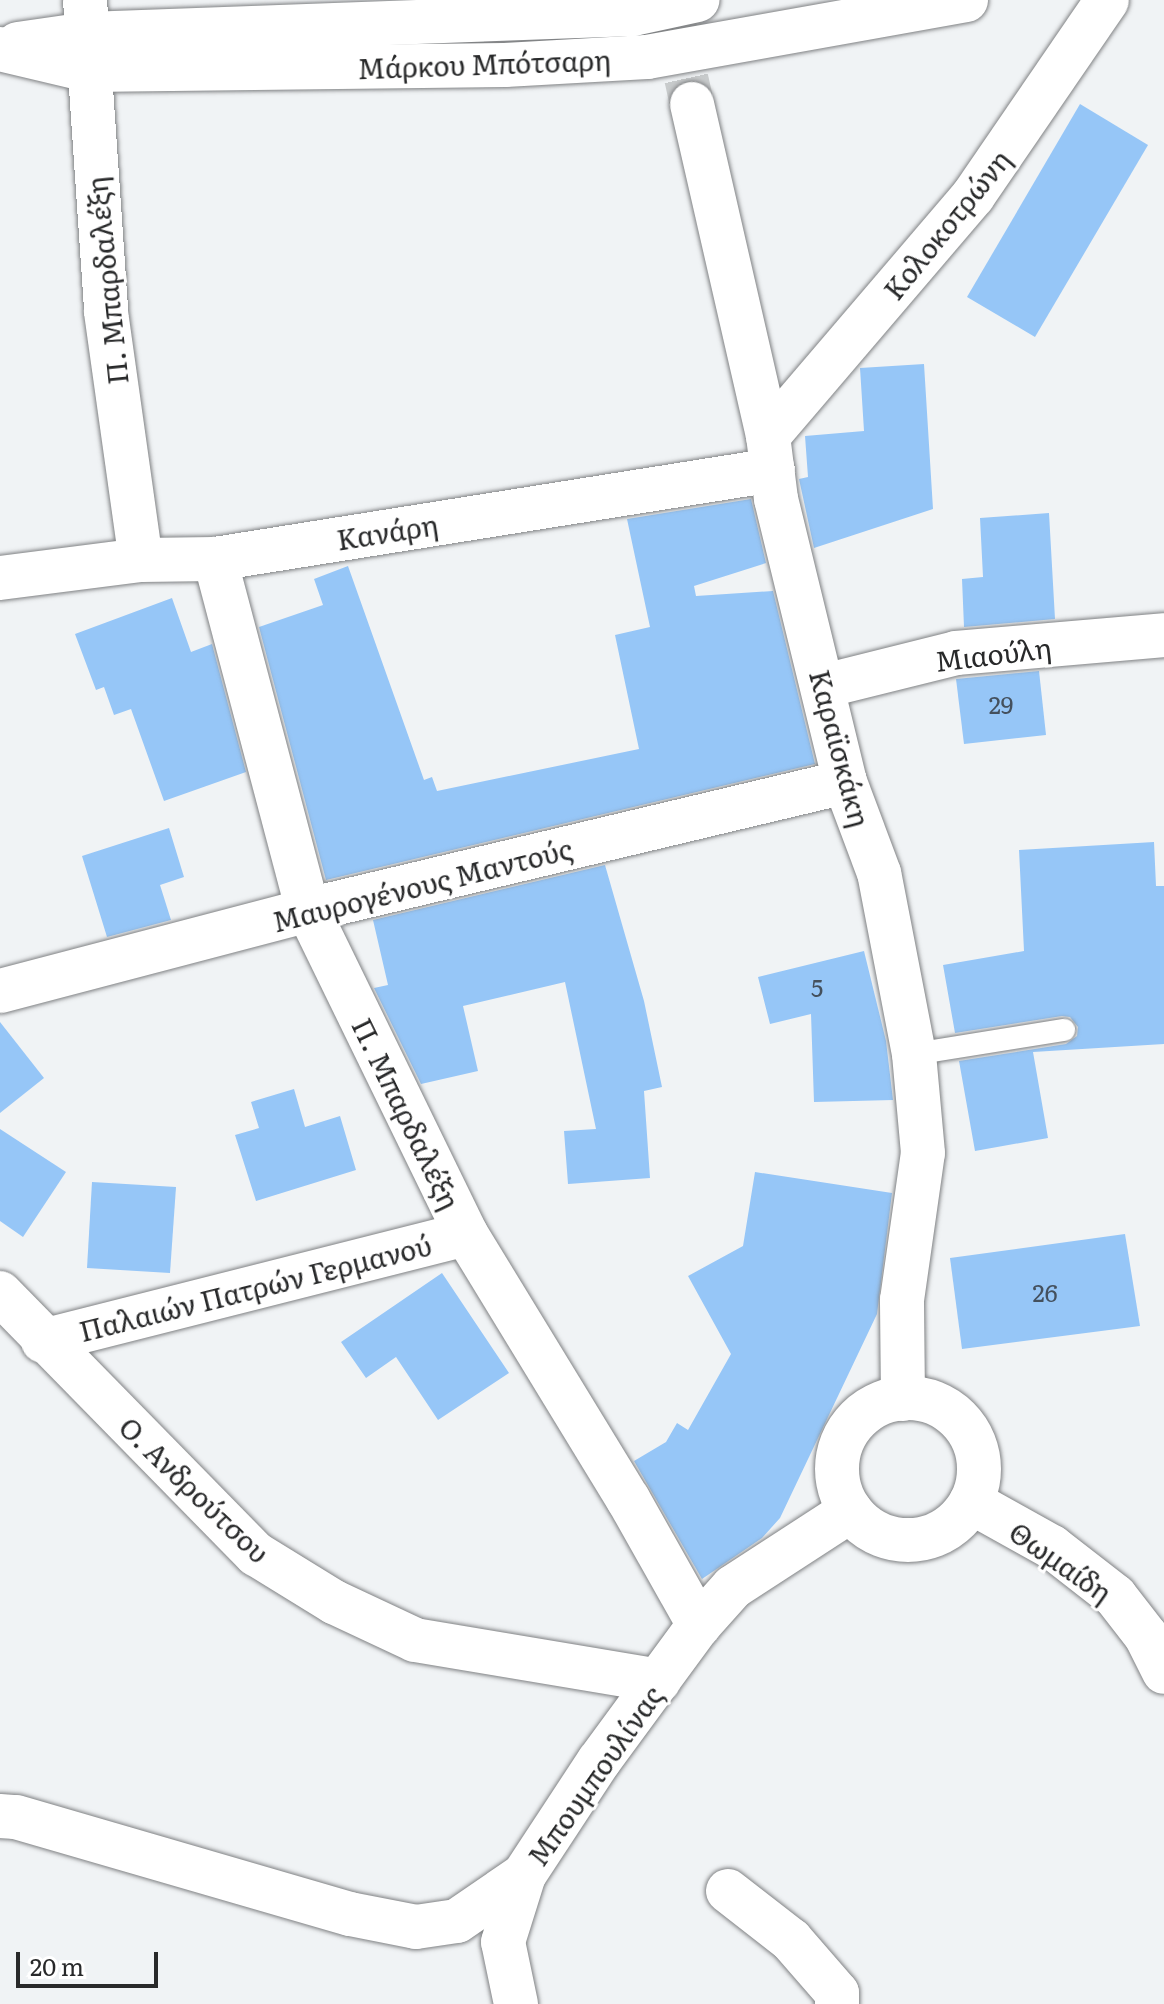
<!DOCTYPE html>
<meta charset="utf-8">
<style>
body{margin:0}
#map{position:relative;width:1164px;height:2004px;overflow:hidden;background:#f0f3f5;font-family:Literata,serif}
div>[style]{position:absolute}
.building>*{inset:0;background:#96c6f7}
.street-tunnel>*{height:44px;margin-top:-22px;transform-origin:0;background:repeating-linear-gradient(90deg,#c8cbcc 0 44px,transparent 0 66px)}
.roads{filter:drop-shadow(0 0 2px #808284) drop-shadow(0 0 2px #808284)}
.lane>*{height:22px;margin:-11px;padding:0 11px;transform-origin:11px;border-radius:11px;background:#fff}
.street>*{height:44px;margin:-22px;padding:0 22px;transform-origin:22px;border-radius:22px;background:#fff}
.secondary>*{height:44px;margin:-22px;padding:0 22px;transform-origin:22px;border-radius:22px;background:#fff}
.secondary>.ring{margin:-22px;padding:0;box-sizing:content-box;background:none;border:44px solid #fff;border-radius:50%}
span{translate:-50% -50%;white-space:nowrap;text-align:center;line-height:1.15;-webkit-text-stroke:6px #fff;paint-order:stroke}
.number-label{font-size:24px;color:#44505d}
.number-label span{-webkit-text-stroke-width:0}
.street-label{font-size:28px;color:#28292a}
.scale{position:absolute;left:16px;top:1952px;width:142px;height:36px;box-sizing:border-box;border:4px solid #28292a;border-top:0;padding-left:10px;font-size:24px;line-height:28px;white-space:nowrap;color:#28292a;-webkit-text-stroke:6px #fff;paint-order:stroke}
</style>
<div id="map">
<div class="building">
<i style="clip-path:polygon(1080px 104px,1148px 145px,1035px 337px,967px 297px)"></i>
<i style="clip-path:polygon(924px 364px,933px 509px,814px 548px,799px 479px,808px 477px,805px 436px,864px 431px,860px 368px)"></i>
<i style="clip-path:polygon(751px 499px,766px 563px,694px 586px,696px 596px,773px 591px,815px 764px,326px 880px,259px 627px,323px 605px,314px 579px,348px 566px,424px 780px,432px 777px,437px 791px,639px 749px,615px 635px,650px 627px,627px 519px)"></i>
<i style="clip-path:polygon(1049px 513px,1055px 619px,964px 627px,962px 579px,983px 577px,980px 518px)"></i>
<i style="clip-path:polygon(172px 598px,191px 652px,212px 644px,246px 772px,164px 801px,131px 709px,114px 715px,104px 687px,96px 690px,75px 634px)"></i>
<i style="clip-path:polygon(1039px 671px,1046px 735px,964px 744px,956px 679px)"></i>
<i style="clip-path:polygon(169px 828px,184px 877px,160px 885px,171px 920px,107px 937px,82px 856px)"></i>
<i style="clip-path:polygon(1154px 842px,1156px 886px,1164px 886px,1164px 1044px,1033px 1052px,1048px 1138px,975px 1151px,959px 1061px,1066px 1044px,1077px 1036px,1078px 1027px,1070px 1017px,1062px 1016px,955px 1033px,943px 965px,1024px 951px,1019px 850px)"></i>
<i style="clip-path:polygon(605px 865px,644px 1001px,662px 1087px,644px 1091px,650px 1178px,568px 1184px,564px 1131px,596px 1129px,565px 982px,463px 1006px,478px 1071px,421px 1084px,374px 988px,388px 985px,373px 920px)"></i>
<i style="clip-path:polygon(864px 951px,886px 1041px,893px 1100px,814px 1102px,811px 1014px,770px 1024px,758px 977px)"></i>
<i style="clip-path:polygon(0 1022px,44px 1078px,0 1113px)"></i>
<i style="clip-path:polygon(294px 1089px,305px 1127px,340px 1116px,356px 1170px,256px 1201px,235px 1135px,259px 1128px,251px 1102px)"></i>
<i style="clip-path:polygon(0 1129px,66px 1172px,23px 1237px,0 1221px)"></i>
<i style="clip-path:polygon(755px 1172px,892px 1193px,877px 1314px,780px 1518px,762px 1538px,702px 1579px,634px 1461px,666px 1442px,677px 1423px,688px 1430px,731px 1354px,688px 1276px,743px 1246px)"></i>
<i style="clip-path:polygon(92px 1182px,176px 1187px,170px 1273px,87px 1268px)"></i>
<i style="clip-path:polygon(1125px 1234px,1140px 1326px,962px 1349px,950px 1258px)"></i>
<i style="clip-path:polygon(442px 1273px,509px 1373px,438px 1420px,396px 1357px,366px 1378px,341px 1342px)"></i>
</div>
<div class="street-tunnel">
<i style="left:672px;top:14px;width:92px;rotate:77.5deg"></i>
</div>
<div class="roads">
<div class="lane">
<i style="left:914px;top:1054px;width:152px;rotate:-9.1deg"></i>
</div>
<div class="street">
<i style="left:85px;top:0;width:313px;rotate:86.1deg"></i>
<i style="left:106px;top:312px;width:250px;rotate:82deg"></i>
<i style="left:692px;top:104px;width:341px;rotate:77.1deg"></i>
<i style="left:215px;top:559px;width:363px;rotate:75.2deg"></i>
<i style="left:308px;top:910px;width:360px;rotate:64deg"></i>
<i style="left:466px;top:1234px;width:311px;rotate:58.6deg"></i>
<i style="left:628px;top:1499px;width:145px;rotate:60.6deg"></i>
<i style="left:0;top:578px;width:142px;rotate:-7.3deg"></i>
<i style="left:141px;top:560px;width:74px;rotate:-0.8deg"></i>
<i style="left:215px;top:559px;width:565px;rotate:-9.06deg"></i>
<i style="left:824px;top:686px;width:136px;rotate:-14deg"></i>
<i style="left:956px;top:653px;width:209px;rotate:-4.9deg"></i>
<i style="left:0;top:991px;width:318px;rotate:-14.7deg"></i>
<i style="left:308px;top:910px;width:552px;rotate:-13.41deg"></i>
<i style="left:0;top:1293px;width:366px;rotate:45.6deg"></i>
<i style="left:256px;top:1554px;width:92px;rotate:31.6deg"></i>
<i style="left:334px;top:1602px;width:89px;rotate:25.1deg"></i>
<i style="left:415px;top:1640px;width:247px;rotate:9.5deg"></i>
<i style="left:43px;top:1341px;width:436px;rotate:-14.2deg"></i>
<i style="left:0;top:1816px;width:16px;rotate:4deg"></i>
<i style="left:16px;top:1817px;width:348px;rotate:16.2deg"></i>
<i style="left:350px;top:1914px;width:67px;rotate:11.1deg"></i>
<i style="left:416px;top:1927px;width:41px;rotate:-8.3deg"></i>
<i style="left:457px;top:1921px;width:81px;rotate:-34.5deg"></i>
<i style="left:524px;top:1875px;width:136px;rotate:-56.7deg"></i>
<i style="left:599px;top:1761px;width:169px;rotate:-53.7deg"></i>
<i style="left:699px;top:1625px;width:51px;rotate:-48.2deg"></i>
<i style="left:733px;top:1587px;width:140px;rotate:-33deg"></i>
<i style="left:728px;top:1891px;width:80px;rotate:37.9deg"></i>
<i style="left:791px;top:1940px;width:70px;rotate:49deg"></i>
<i style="left:837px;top:1993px;width:11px;rotate:90deg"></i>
<i style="left:516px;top:2004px;width:63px;rotate:-101.8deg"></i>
<i style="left:503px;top:1942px;width:70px;rotate:-72.6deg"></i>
</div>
<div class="secondary">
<i style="left:18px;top:44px;width:70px;rotate:-8.2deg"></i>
<i style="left:87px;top:34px;width:546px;rotate:-2.1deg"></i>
<i style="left:633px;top:14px;width:66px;rotate:-12.3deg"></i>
<i style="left:0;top:49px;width:90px;rotate:13.4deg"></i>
<i style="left:88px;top:70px;width:417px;rotate:-0.7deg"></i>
<i style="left:505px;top:65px;width:142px;rotate:-3.2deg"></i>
<i style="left:647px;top:57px;width:324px;rotate:-10.1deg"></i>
<i class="ring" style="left:837px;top:1398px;width:98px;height:98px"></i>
<i style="left:903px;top:1399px;width:99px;rotate:-90.6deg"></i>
<i style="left:902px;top:1300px;width:148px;rotate:-81.9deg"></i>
<i style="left:923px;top:1153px;width:99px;rotate:-95.2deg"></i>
<i style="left:914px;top:1054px;width:184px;rotate:-100.9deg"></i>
<i style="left:879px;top:873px;width:97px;rotate:-110.5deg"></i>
<i style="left:845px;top:782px;width:291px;rotate:-103.7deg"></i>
<i style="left:776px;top:499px;width:64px;rotate:-97.2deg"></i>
<i style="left:768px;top:436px;width:316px;rotate:-49.5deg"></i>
<i style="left:973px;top:196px;width:237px;rotate:-55.6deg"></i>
<i style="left:971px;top:1502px;width:93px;rotate:29.1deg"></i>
<i style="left:1052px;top:1547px;width:80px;rotate:37.9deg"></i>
<i style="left:1115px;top:1596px;width:51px;rotate:52.2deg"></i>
<i style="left:1146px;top:1636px;width:40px;rotate:63.4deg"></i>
</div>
</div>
<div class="number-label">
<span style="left:1001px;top:704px">29</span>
<span style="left:817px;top:987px">5</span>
<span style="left:1045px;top:1292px">26</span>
</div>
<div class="street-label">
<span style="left:484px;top:63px;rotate:-2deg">Μάρκου Μπότσαρη</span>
<span style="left:946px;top:224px;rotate:-51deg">Κολοκοτρώνη</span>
<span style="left:106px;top:281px;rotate:-96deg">Π. Μπαρδαλέξη</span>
<span style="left:387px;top:531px;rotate:-9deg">Κανάρη</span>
<span style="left:993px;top:653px;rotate:-7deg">Μιαούλη</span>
<span style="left:841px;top:748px;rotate:75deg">Καραϊσκάκη</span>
<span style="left:422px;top:884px;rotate:-14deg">Μαυρογένους Μαντούς</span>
<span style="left:407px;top:1113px;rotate:64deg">Π. Μπαρδαλέξη</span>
<span style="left:255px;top:1287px;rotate:-14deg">Παλαιών Πατρών Γερμανού</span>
<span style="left:195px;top:1489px;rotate:44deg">Ο. Ανδρούτσου</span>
<span style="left:1061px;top:1561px;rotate:35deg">Θωμαίδη</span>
<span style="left:594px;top:1775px;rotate:-55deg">Μπουμπουλίνας</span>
</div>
<div class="scale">20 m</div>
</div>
